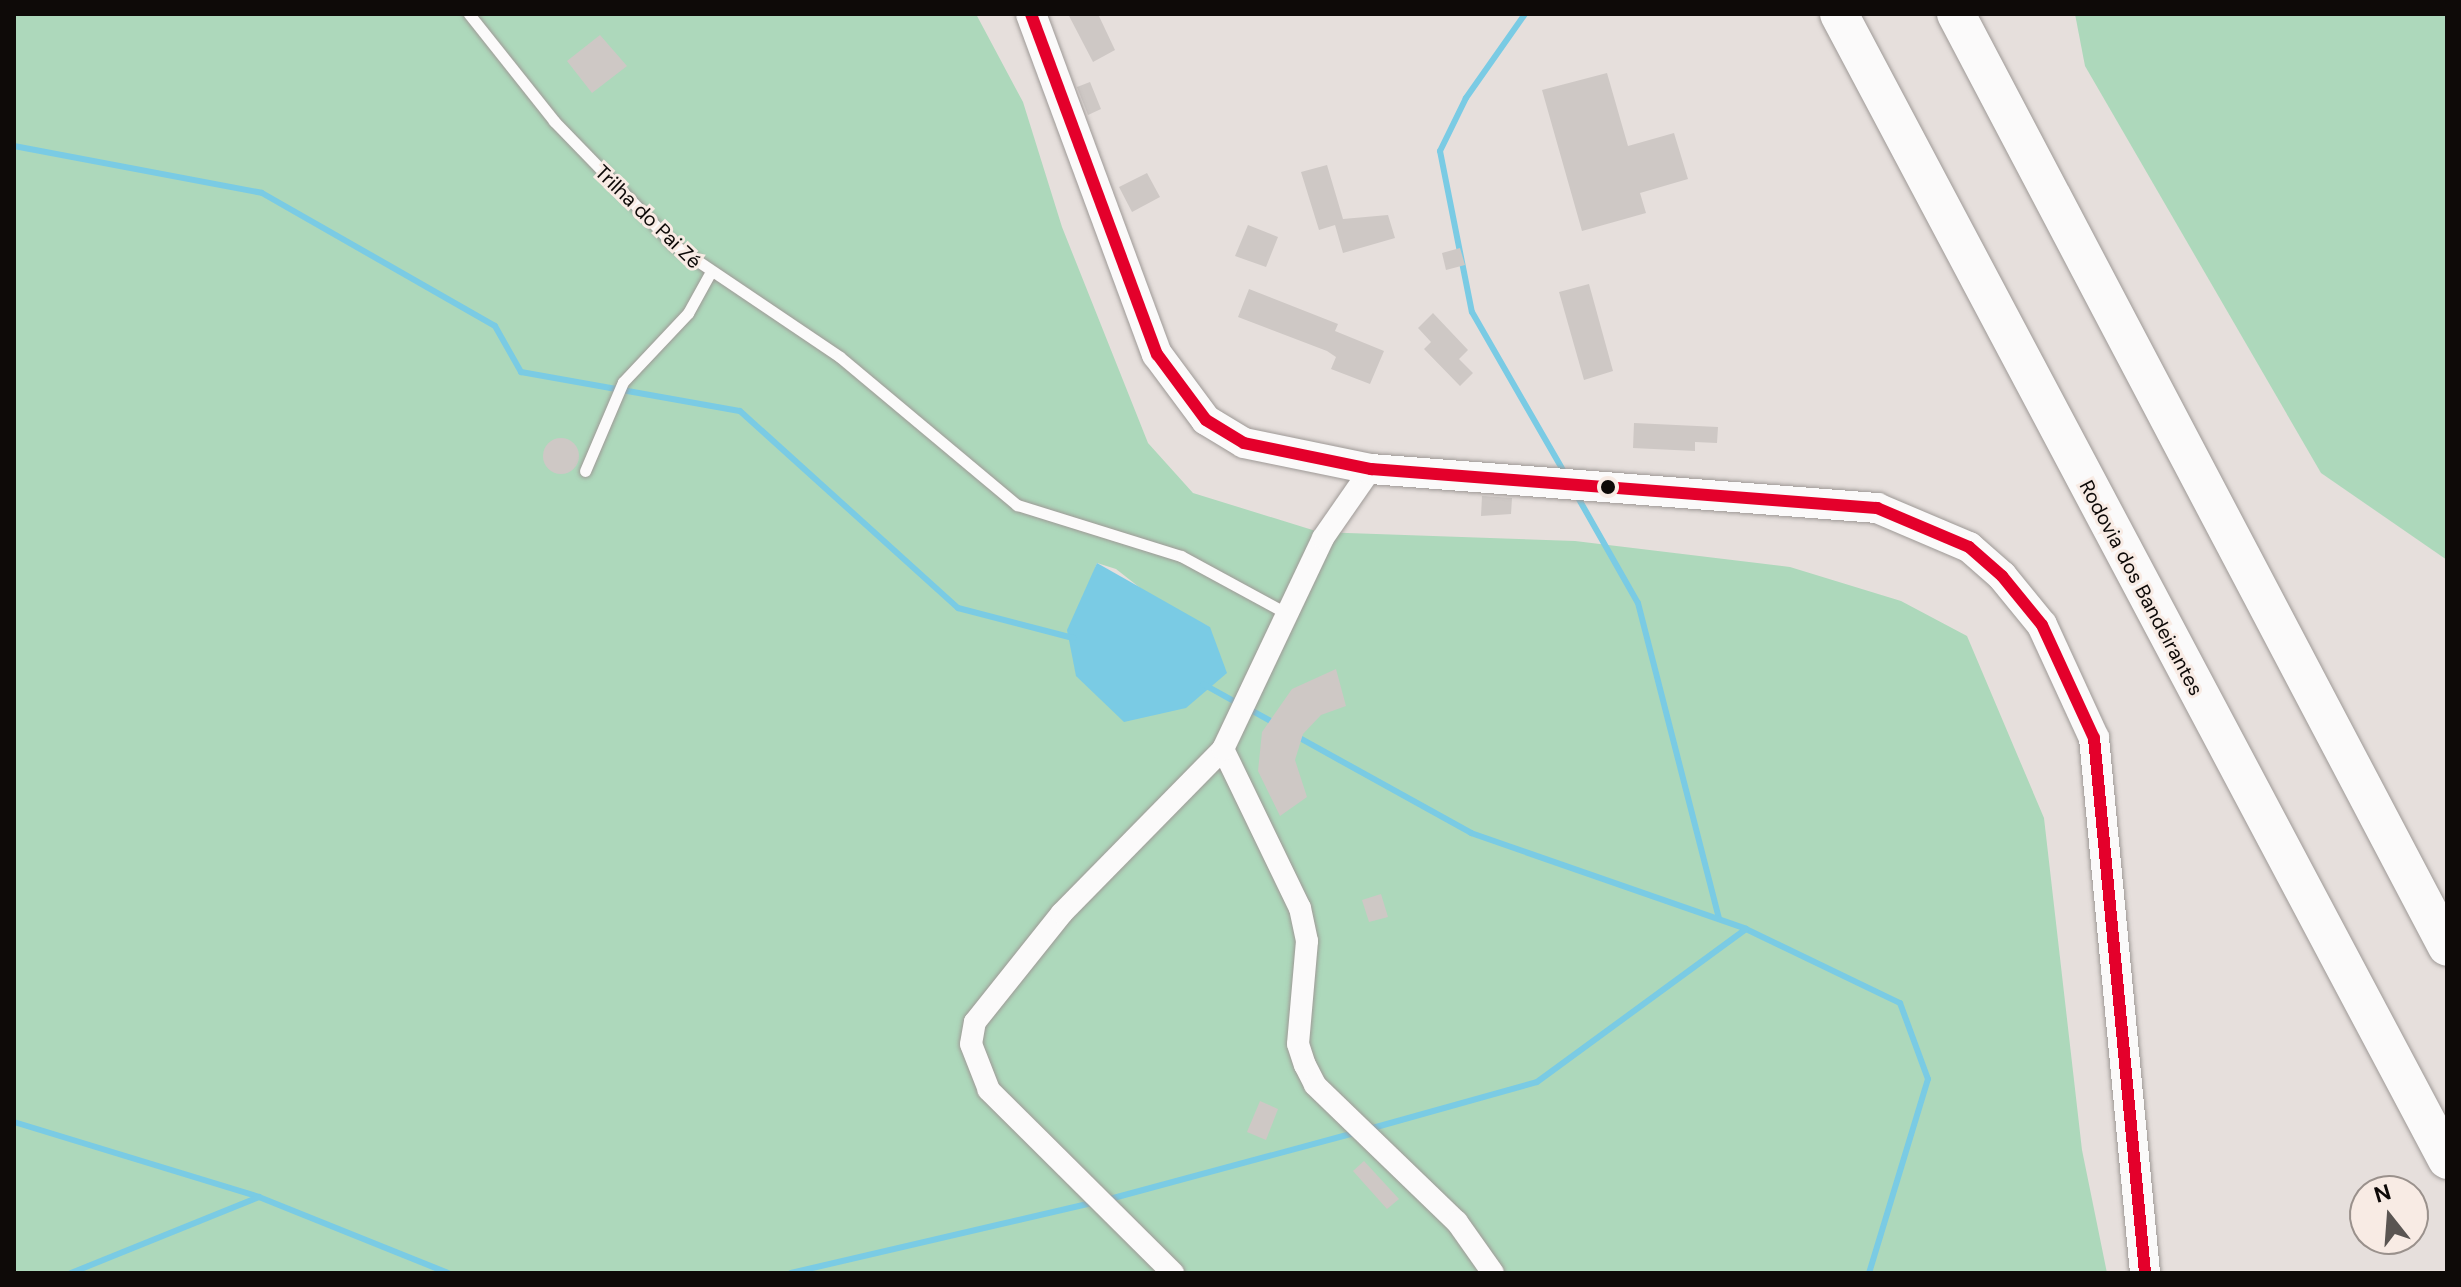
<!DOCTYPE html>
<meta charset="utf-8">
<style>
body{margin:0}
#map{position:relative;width:2461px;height:1287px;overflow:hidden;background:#e6dfdc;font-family:"DM Sans",sans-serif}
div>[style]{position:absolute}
.green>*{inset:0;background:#add8bb}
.water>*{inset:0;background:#7acbe4}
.stream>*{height:6px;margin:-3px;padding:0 3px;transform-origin:3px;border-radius:3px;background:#7acbe4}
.building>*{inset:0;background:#cec8c5}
.round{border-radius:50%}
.roads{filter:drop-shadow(0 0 2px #9e9996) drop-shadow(0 0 2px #9e9996)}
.service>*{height:11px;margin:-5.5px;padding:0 5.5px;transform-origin:5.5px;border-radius:5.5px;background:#fbfafa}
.minor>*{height:22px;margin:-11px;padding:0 11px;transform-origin:11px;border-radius:11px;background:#fbfafa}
.secondary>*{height:30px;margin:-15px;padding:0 15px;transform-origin:15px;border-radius:15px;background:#fbfafa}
.motorway>*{height:38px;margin:-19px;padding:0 19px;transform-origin:19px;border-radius:19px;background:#fbfafa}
.bus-1>*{height:12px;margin:-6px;padding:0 6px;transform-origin:6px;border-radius:6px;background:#e4002b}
.dots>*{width:22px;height:22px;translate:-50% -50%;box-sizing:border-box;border:4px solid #f8ebe4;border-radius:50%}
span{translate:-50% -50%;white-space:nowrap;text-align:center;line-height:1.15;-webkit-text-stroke:6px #f8ebe4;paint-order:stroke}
.street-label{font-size:20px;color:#0e0a08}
.frame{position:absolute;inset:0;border:16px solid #0e0a08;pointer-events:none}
.north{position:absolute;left:2349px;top:1175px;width:80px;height:80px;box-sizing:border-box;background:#f8ebe4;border:2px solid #9a918c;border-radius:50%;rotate:343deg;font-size:22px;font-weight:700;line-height:32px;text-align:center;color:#0e0a08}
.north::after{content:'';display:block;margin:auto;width:28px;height:36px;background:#5a5552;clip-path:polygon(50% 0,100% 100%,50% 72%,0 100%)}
</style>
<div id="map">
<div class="green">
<i style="clip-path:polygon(evenodd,14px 14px,976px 14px,1023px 102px,1062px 227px,1148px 443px,1193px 493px,1319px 532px,1575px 541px,1790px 567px,1901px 601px,1967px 636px,2044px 818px,2082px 1150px,2107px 1273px,14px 1273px,14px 14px,1097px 563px,1116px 569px,1162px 605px,1210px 627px,1087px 590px,1097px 563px)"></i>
<i style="clip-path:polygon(2075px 14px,2447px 14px,2447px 560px,2321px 473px,2085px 66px)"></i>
</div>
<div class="water">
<i style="clip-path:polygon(1097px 563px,1210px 627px,1227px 673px,1186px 708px,1124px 722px,1076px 676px,1067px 630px)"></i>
</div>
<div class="stream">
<i style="left:1525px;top:14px;width:103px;rotate:125.1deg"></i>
<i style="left:1466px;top:98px;width:59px;rotate:116.1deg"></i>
<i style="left:1440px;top:151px;width:164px;rotate:78.8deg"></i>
<i style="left:1472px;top:312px;width:187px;rotate:60.1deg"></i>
<i style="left:14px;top:146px;width:252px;rotate:10.7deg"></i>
<i style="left:262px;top:193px;width:268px;rotate:29.7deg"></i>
<i style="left:495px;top:326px;width:53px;rotate:60.5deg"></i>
<i style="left:521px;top:372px;width:222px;rotate:10.1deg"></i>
<i style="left:740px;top:411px;width:294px;rotate:42.1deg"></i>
<i style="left:958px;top:608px;width:119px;rotate:14.6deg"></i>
<i style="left:1576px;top:494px;width:125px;rotate:60.4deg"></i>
<i style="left:1638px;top:603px;width:326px;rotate:75.6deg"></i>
<i style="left:1203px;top:684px;width:41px;rotate:29.1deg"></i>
<i style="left:1249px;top:709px;width:29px;rotate:29deg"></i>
<i style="left:1298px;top:737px;width:198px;rotate:29deg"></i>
<i style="left:1471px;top:833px;width:291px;rotate:19.2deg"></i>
<i style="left:1746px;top:929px;width:171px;rotate:25.7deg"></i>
<i style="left:1900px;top:1003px;width:81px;rotate:69.8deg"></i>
<i style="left:1928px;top:1079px;width:203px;rotate:106.9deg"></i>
<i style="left:14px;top:1122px;width:256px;rotate:17deg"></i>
<i style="left:259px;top:1197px;width:204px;rotate:21.9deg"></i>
<i style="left:1369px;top:1129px;width:174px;rotate:-15.6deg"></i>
<i style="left:1537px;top:1082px;width:259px;rotate:-36.2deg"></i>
<i style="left:1106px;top:1200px;width:261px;rotate:-15.1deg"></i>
<i style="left:71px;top:1273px;width:203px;rotate:-22deg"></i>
<i style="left:791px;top:1273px;width:312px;rotate:-13.1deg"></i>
</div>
<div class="building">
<i style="clip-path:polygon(1068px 14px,1098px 14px,1115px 50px,1093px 62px)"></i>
<i style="clip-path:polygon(600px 35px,627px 66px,592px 93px,567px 61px)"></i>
<i style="clip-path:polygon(1607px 73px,1628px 146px,1674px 133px,1688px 179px,1640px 193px,1646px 213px,1582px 231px,1542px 90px)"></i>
<i style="clip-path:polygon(1090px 82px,1101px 109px,1088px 115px,1077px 87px)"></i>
<i style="clip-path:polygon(1327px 165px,1343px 219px,1388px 215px,1395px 238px,1343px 253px,1335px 225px,1319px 230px,1301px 172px)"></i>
<i style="clip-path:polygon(1147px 173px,1160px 197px,1132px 212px,1119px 187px)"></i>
<i style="clip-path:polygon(1248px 225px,1278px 237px,1266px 267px,1235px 256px)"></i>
<i style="clip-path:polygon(1460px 248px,1465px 265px,1446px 270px,1442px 253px)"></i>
<i style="clip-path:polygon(1589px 284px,1613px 371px,1584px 380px,1559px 292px)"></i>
<i style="clip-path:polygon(1249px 289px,1338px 324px,1335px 331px,1384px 351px,1370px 384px,1331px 369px,1336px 357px,1327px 351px,1238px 317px)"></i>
<i style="clip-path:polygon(1433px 313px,1468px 350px,1459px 359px,1473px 373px,1460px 386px,1424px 349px,1431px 342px,1418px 328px)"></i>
<i style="clip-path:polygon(1634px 423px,1718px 427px,1717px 443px,1695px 442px,1695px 451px,1633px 448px)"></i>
<i class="round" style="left:543px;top:438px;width:36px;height:36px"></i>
<i style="clip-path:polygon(1482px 496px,1512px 498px,1511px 514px,1481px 516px)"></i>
<i style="clip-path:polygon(1336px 669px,1346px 706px,1321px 715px,1303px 734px,1295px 760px,1307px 797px,1280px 816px,1258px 771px,1262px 732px,1292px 689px)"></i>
<i style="clip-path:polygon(1381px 894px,1388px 917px,1369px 922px,1362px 900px)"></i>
<i style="clip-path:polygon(1260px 1101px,1278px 1109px,1266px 1140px,1247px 1132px)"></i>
<i style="clip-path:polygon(1364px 1161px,1399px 1199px,1387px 1209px,1353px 1171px)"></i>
</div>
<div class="roads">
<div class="service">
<i style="left:469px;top:14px;width:137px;rotate:51.5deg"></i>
<i style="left:554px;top:121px;width:173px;rotate:45.9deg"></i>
<i style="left:674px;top:245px;width:200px;rotate:34deg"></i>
<i style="left:840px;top:357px;width:231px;rotate:39.9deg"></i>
<i style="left:1017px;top:505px;width:172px;rotate:17.3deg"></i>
<i style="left:1181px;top:556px;width:122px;rotate:28.5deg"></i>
<i style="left:585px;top:471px;width:97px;rotate:-66.9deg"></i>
<i style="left:623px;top:382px;width:95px;rotate:-46.7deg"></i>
<i style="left:688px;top:313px;width:43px;rotate:-61.1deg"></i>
</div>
<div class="minor">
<i style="left:1223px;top:749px;width:177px;rotate:64.2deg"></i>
<i style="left:1300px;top:908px;width:34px;rotate:78deg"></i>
<i style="left:1307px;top:941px;width:103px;rotate:95deg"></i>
<i style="left:1298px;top:1044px;width:22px;rotate:72deg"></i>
<i style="left:1305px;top:1065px;width:22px;rotate:63deg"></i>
<i style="left:1315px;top:1085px;width:197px;rotate:44deg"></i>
<i style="left:1457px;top:1222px;width:62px;rotate:54.8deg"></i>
<i style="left:1173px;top:1273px;width:260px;rotate:-135.2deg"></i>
<i style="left:989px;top:1090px;width:49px;rotate:-111.4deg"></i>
<i style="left:971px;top:1044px;width:22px;rotate:-80deg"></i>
<i style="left:975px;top:1022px;width:139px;rotate:-51.4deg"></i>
<i style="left:1062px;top:913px;width:230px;rotate:-45.5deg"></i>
<i style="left:1223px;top:749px;width:233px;rotate:-64.6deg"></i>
<i style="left:1323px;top:538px;width:84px;rotate:-55.2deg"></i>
</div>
<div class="secondary">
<i style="left:1031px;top:14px;width:363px;rotate:69.7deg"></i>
<i style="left:1157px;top:354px;width:82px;rotate:53.4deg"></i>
<i style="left:1206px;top:420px;width:44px;rotate:31.2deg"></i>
<i style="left:1244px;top:443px;width:130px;rotate:11.6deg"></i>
<i style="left:1371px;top:469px;width:508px;rotate:4.41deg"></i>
<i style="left:1877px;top:508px;width:100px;rotate:23deg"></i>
<i style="left:1969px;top:547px;width:44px;rotate:41.3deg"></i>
<i style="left:2002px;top:576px;width:63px;rotate:50.8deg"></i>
<i style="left:2042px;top:625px;width:124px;rotate:65.3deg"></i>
<i style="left:2094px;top:738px;width:537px;rotate:84.55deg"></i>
</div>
<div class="motorway">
<i style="left:1839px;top:14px;width:1297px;rotate:62.05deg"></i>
<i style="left:1956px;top:14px;width:1054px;rotate:62.24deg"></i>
</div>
</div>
<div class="bus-1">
<i style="left:1031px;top:14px;width:363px;rotate:69.7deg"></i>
<i style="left:1157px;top:354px;width:82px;rotate:53.4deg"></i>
<i style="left:1206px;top:420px;width:44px;rotate:31.2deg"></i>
<i style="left:1244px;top:443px;width:130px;rotate:11.6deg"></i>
<i style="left:1371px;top:469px;width:508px;rotate:4.41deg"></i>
<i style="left:1877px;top:508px;width:100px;rotate:23deg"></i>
<i style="left:1969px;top:547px;width:44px;rotate:41.3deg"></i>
<i style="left:2002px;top:576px;width:63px;rotate:50.8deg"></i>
<i style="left:2042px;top:625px;width:124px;rotate:65.3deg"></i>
<i style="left:2094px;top:738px;width:537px;rotate:84.55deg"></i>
</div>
<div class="dots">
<i style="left:1608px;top:487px;background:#0e0a08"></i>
</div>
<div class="street-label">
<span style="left:648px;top:217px;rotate:44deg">Trilha do Pai Zé</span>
<span style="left:2141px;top:588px;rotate:62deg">Rodovia dos Bandeirantes</span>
</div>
<div class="frame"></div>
<div class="north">N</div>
</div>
